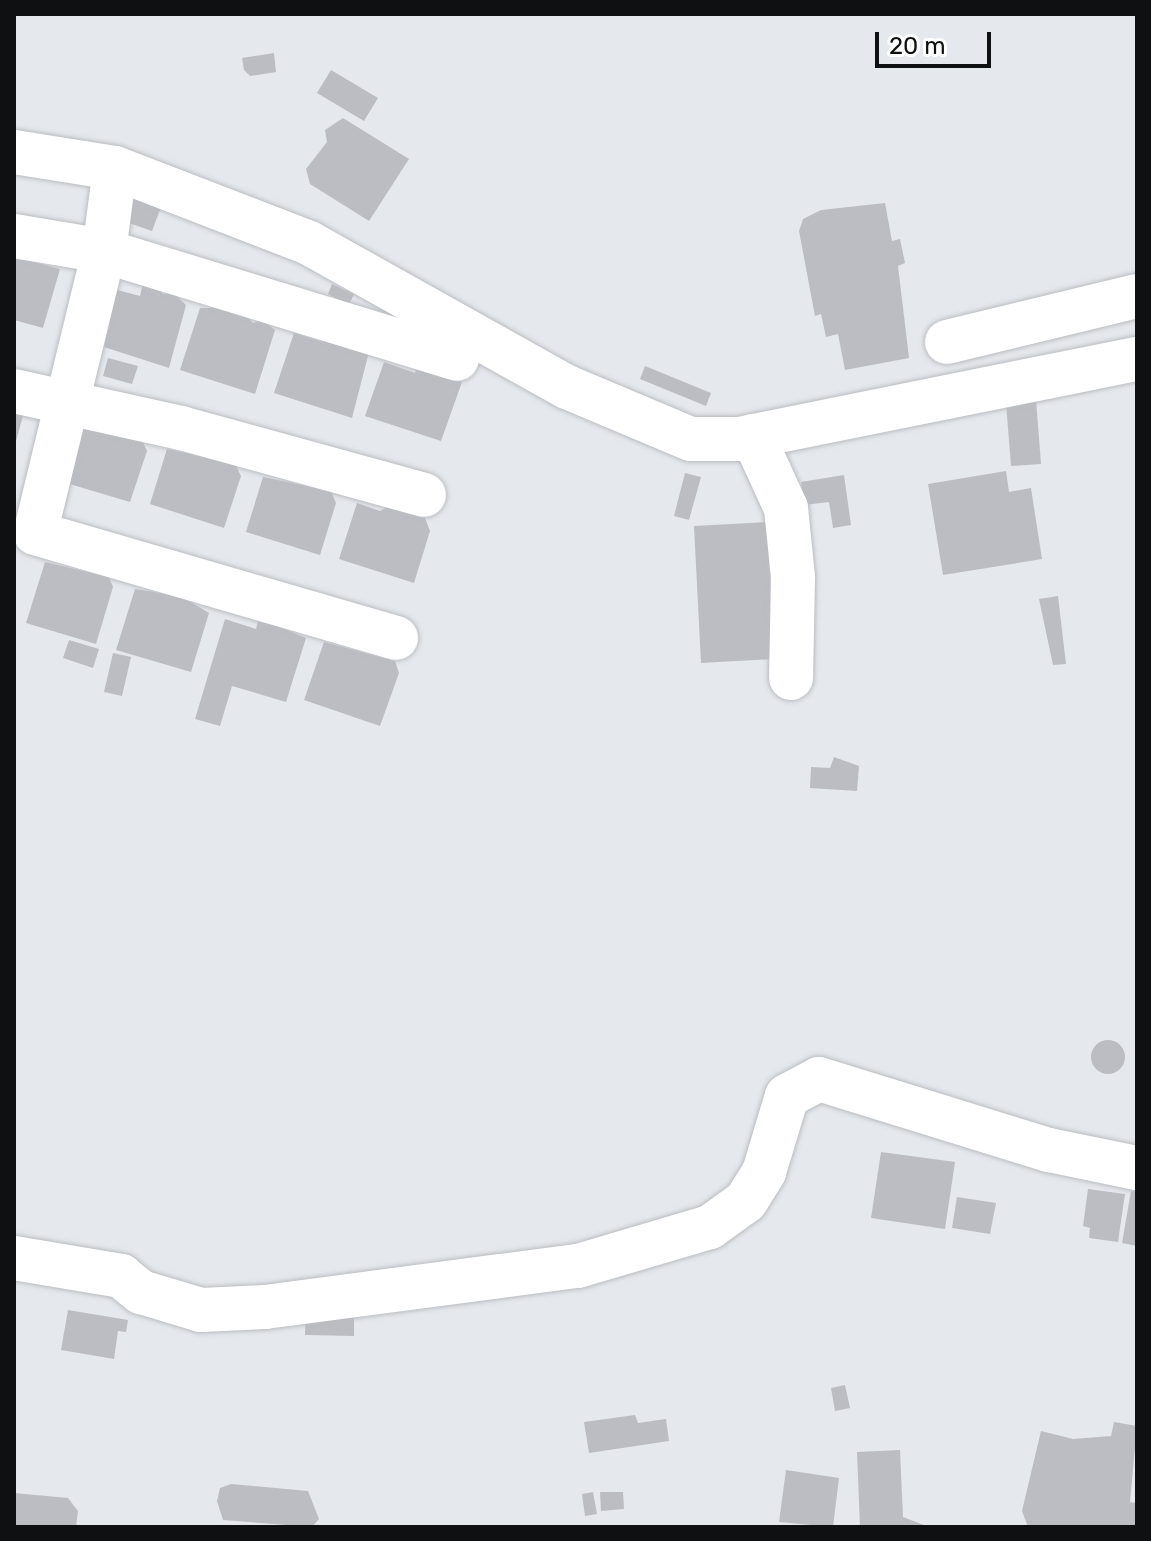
<!DOCTYPE html>
<style>
body{margin:0}
#map{position:relative;width:1151px;height:1541px;overflow:hidden;background:#e5e8ec;font-family:Rubik,sans-serif}
div>[style]{position:absolute}
.building>*{inset:0;background:#bcbdc2}
.round{border-radius:50%}
.roads{filter:drop-shadow(0 0 2px #babdc1) drop-shadow(0 0 2px #babdc1)}
.minor>*{height:44px;margin:-22px;padding:0 22px;transform-origin:22px;border-radius:22px;background:#fff}
span{translate:-50% -50%;white-space:nowrap;text-align:center;line-height:1.15;-webkit-text-stroke:6px #fff;paint-order:stroke}
.frame{position:absolute;inset:0;border:16px solid #0f1011;pointer-events:none}
.scale{position:absolute;left:875px;top:32px;width:116px;height:36px;box-sizing:border-box;border:4px solid #0f1011;border-top:0;padding-left:10px;font-size:24px;line-height:28px;white-space:nowrap;color:#0f1011;-webkit-text-stroke:6px #fff;paint-order:stroke}
</style>
<div id="map">
<div class="building">
<i style="clip-path:polygon(274px 53px,276px 72px,250px 76px,244px 70px,242px 58px)"></i>
<i style="clip-path:polygon(331px 70px,378px 98px,364px 121px,317px 93px)"></i>
<i style="clip-path:polygon(343px 118px,409px 159px,369px 221px,310px 184px,306px 169px,327px 142px,325px 130px)"></i>
<i style="clip-path:polygon(135px 197px,161px 207px,152px 231px,126px 222px)"></i>
<i style="clip-path:polygon(885px 203px,892px 241px,900px 239px,905px 263px,898px 266px,909px 358px,845px 370px,838px 334px,826px 337px,821px 314px,815px 316px,799px 231px,803px 219px,821px 210px)"></i>
<i style="clip-path:polygon(14px 257px,60px 269px,43px 328px,14px 320px)"></i>
<i style="clip-path:polygon(143px 283px,161px 287px,162px 294px,174px 293px,186px 305px,169px 368px,104px 347px,117px 290px,140px 296px)"></i>
<i style="clip-path:polygon(332px 284px,354px 294px,349px 305px,328px 294px)"></i>
<i style="clip-path:polygon(200px 308px,239px 308px,253px 323px,262px 320px,275px 330px,255px 394px,180px 370px)"></i>
<i style="clip-path:polygon(294px 333px,323px 342px,326px 333px,350px 350px,352px 345px,369px 352px,352px 418px,274px 393px)"></i>
<i style="clip-path:polygon(108px 358px,138px 366px,132px 384px,103px 376px)"></i>
<i style="clip-path:polygon(419px 360px,462px 382px,441px 441px,365px 416px,384px 362px,415px 373px)"></i>
<i style="clip-path:polygon(645px 366px,711px 393px,706px 406px,640px 379px)"></i>
<i style="clip-path:polygon(14px 399px,24px 412px,15px 445px,14px 445px)"></i>
<i style="clip-path:polygon(1036px 400px,1041px 464px,1011px 466px,1006px 403px)"></i>
<i style="clip-path:polygon(74px 423px,141px 438px,147px 451px,130px 502px,56px 480px)"></i>
<i style="clip-path:polygon(167px 449px,235px 464px,241px 476px,224px 528px,150px 504px)"></i>
<i style="clip-path:polygon(1006px 471px,1009px 492px,1031px 488px,1042px 559px,943px 575px,928px 484px)"></i>
<i style="clip-path:polygon(685px 473px,701px 477px,689px 520px,674px 516px)"></i>
<i style="clip-path:polygon(844px 475px,851px 525px,833px 528px,829px 502px,804px 505px,801px 482px)"></i>
<i style="clip-path:polygon(263px 477px,331px 491px,336px 503px,320px 555px,246px 532px)"></i>
<i style="clip-path:polygon(357px 503px,380px 511px,391px 505px,425px 518px,430px 531px,414px 583px,339px 559px)"></i>
<i style="clip-path:polygon(767px 522px,774px 659px,701px 663px,694px 526px)"></i>
<i style="clip-path:polygon(45px 562px,109px 577px,113px 587px,96px 644px,26px 623px)"></i>
<i style="clip-path:polygon(135px 589px,181px 596px,209px 613px,191px 672px,116px 650px)"></i>
<i style="clip-path:polygon(1058px 596px,1066px 664px,1053px 665px,1039px 599px)"></i>
<i style="clip-path:polygon(259px 618px,306px 638px,286px 702px,232px 686px,220px 726px,195px 719px,225px 619px,256px 629px)"></i>
<i style="clip-path:polygon(69px 640px,99px 649px,93px 668px,63px 658px)"></i>
<i style="clip-path:polygon(324px 642px,395px 661px,399px 673px,380px 726px,304px 700px)"></i>
<i style="clip-path:polygon(113px 653px,131px 657px,122px 696px,104px 692px)"></i>
<i style="clip-path:polygon(834px 757px,859px 766px,857px 791px,810px 788px,811px 767px,830px 768px)"></i>
<i class="round" style="left:1091px;top:1040px;width:34px;height:34px"></i>
<i style="clip-path:polygon(881px 1152px,955px 1162px,945px 1229px,871px 1218px)"></i>
<i style="clip-path:polygon(1088px 1189px,1125px 1194px,1118px 1242px,1089px 1238px,1090px 1228px,1083px 1226px)"></i>
<i style="clip-path:polygon(1131px 1191px,1137px 1192px,1137px 1246px,1122px 1243px)"></i>
<i style="clip-path:polygon(957px 1197px,996px 1203px,990px 1234px,952px 1228px)"></i>
<i style="clip-path:polygon(306px 1301px,354px 1311px,354px 1336px,305px 1335px)"></i>
<i style="clip-path:polygon(68px 1310px,128px 1320px,126px 1332px,118px 1331px,114px 1359px,61px 1350px)"></i>
<i style="clip-path:polygon(845px 1385px,850px 1408px,835px 1411px,831px 1388px)"></i>
<i style="clip-path:polygon(635px 1415px,638px 1423px,666px 1419px,669px 1441px,589px 1453px,584px 1422px)"></i>
<i style="clip-path:polygon(1114px 1422px,1137px 1426px,1130px 1502px,1137px 1503px,1137px 1527px,1028px 1527px,1022px 1511px,1041px 1431px,1073px 1439px,1111px 1436px)"></i>
<i style="clip-path:polygon(900px 1450px,903px 1517px,929px 1527px,860px 1527px,857px 1452px)"></i>
<i style="clip-path:polygon(786px 1470px,839px 1478px,833px 1527px,779px 1522px)"></i>
<i style="clip-path:polygon(231px 1484px,308px 1491px,319px 1519px,312px 1527px,223px 1520px,217px 1501px,220px 1488px)"></i>
<i style="clip-path:polygon(593px 1492px,597px 1514px,585px 1516px,582px 1494px)"></i>
<i style="clip-path:polygon(600px 1492px,623px 1492px,624px 1509px,601px 1511px)"></i>
<i style="clip-path:polygon(14px 1493px,68px 1498px,78px 1511px,76px 1527px,14px 1527px)"></i>
</div>
<div class="roads">
<div class="minor">
<i style="left:14px;top:152px;width:102px;rotate:9deg"></i>
<i style="left:115px;top:168px;width:208px;rotate:21.1deg"></i>
<i style="left:309px;top:243px;width:295px;rotate:29.2deg"></i>
<i style="left:567px;top:387px;width:134px;rotate:22.8deg"></i>
<i style="left:691px;top:439px;width:48px"></i>
<i style="left:739px;top:439px;width:406px;rotate:-11.4deg"></i>
<i style="left:115px;top:168px;width:84px;rotate:97.5deg"></i>
<i style="left:104px;top:251px;width:290px;rotate:103.7deg"></i>
<i style="left:35px;top:533px;width:376px;rotate:16.2deg"></i>
<i style="left:14px;top:236px;width:91px;rotate:9.5deg"></i>
<i style="left:104px;top:251px;width:369px;rotate:17deg"></i>
<i style="left:947px;top:342px;width:195px;rotate:-13.6deg"></i>
<i style="left:14px;top:391px;width:171px;rotate:12.5deg"></i>
<i style="left:181px;top:428px;width:252px;rotate:15.4deg"></i>
<i style="left:753px;top:436px;width:79px;rotate:65.4deg"></i>
<i style="left:786px;top:508px;width:69px;rotate:84.2deg"></i>
<i style="left:793px;top:577px;width:101px;rotate:91.1deg"></i>
<i style="left:14px;top:1258px;width:109px;rotate:9.5deg"></i>
<i style="left:121px;top:1276px;width:26px;rotate:39deg"></i>
<i style="left:141px;top:1292px;width:63px;rotate:16.7deg"></i>
<i style="left:201px;top:1310px;width:64px;rotate:-2.7deg"></i>
<i style="left:265px;top:1307px;width:316px;rotate:-7.5deg"></i>
<i style="left:578px;top:1266px;width:138px;rotate:-16.5deg"></i>
<i style="left:710px;top:1227px;width:44px;rotate:-35.8deg"></i>
<i style="left:746px;top:1201px;width:34px;rotate:-58deg"></i>
<i style="left:764px;top:1172px;width:79px;rotate:-73.2deg"></i>
<i style="left:787px;top:1096px;width:36px;rotate:-28deg"></i>
<i style="left:819px;top:1079px;width:241px;rotate:17.2deg"></i>
<i style="left:1049px;top:1150px;width:90px;rotate:11.6deg"></i>
</div>
</div>
<div class="frame"></div>
<div class="scale">20 m</div>
</div>
